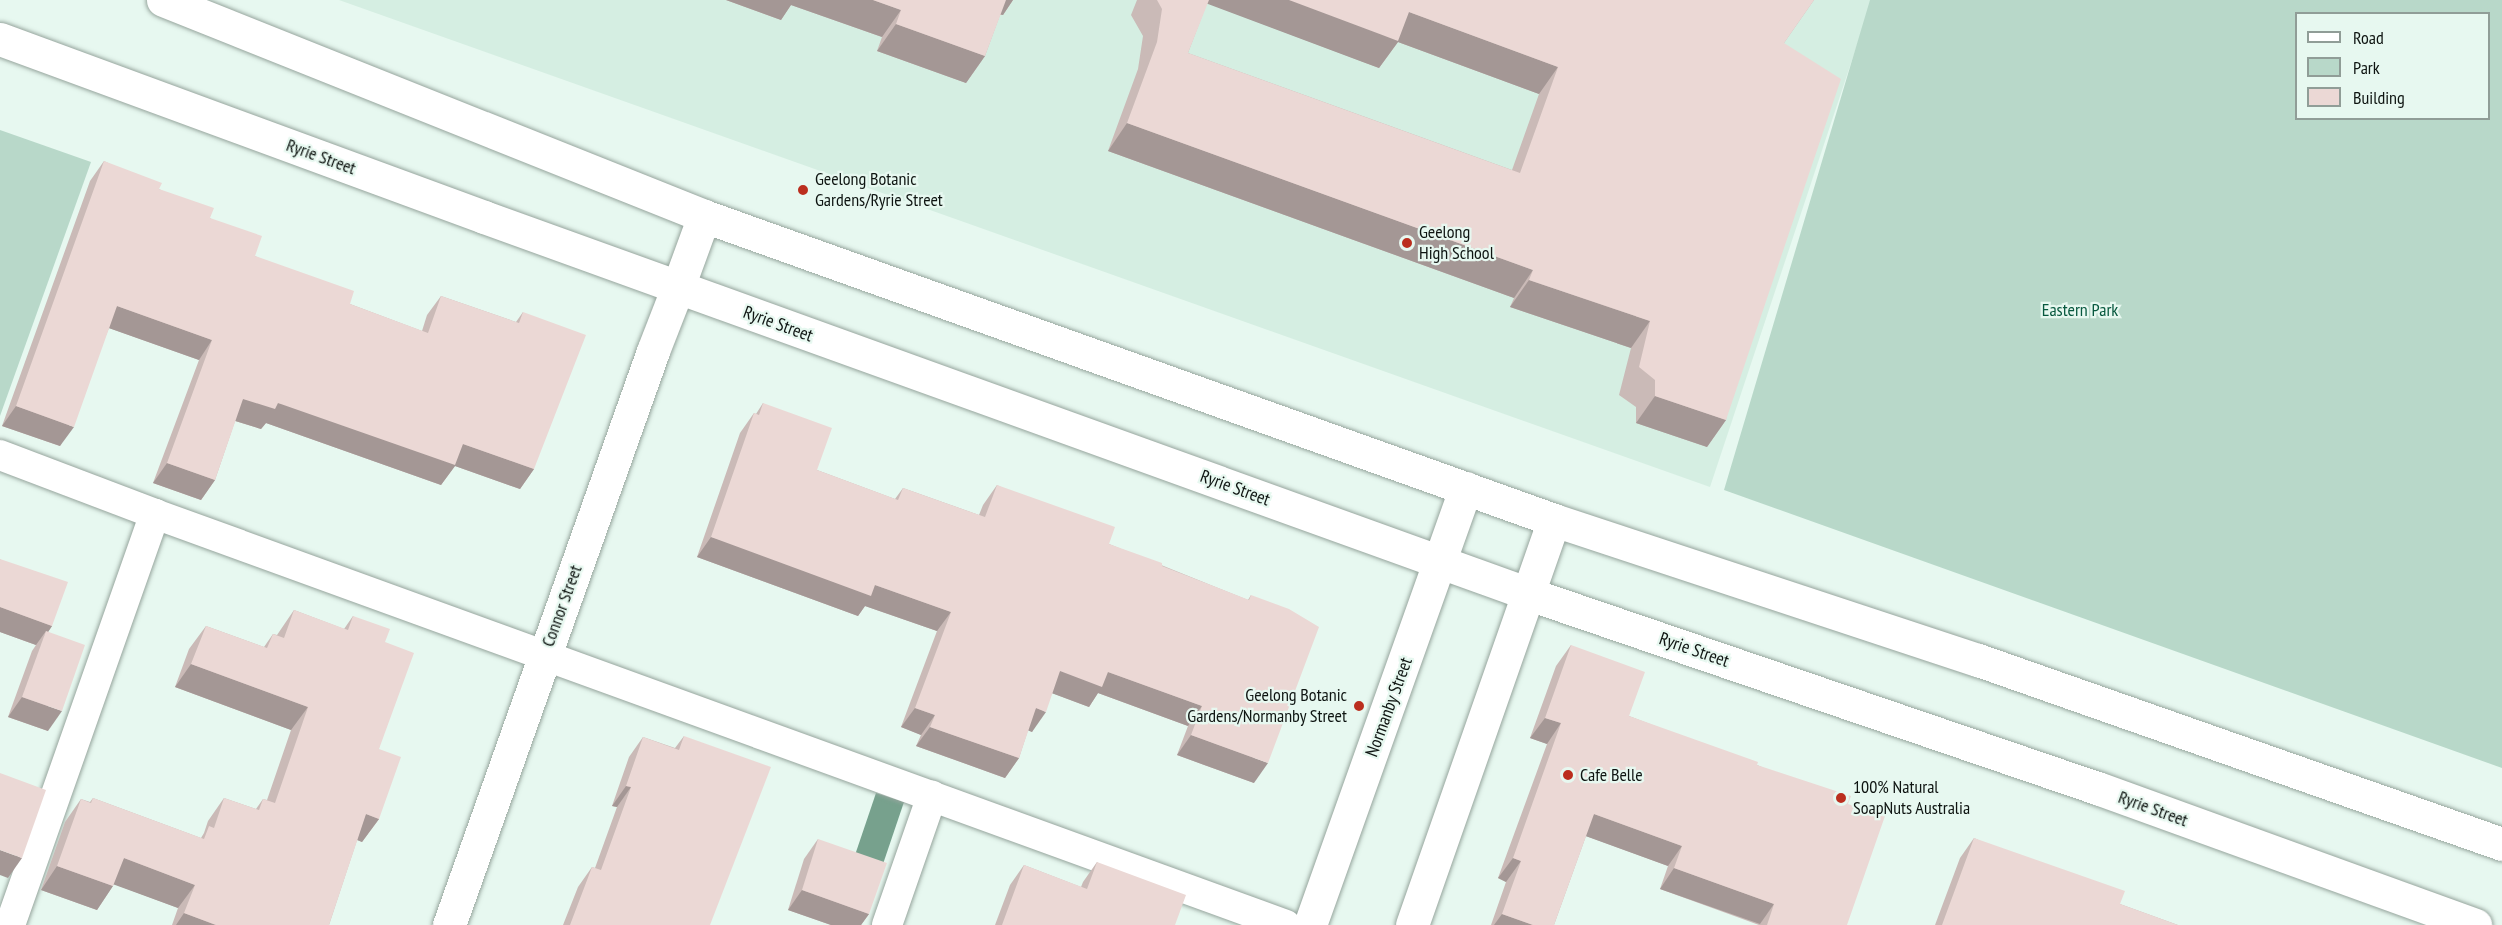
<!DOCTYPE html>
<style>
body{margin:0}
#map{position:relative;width:2502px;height:925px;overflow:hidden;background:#e7f8f0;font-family:"PT Sans Narrow",sans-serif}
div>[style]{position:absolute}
.built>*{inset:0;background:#d5eee2}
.green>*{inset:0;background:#b8d8c9}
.water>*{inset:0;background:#77a18d}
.roads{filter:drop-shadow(0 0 2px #96a59d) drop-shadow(0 0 2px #96a59d)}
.service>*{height:30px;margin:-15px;padding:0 15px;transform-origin:15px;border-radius:15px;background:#fff}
.minor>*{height:33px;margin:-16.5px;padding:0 16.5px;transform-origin:16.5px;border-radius:16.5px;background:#fff}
.secondary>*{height:33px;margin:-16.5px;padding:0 16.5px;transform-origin:16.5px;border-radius:16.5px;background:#fff}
.wall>*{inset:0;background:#cabab7}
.shaded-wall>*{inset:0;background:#a49795}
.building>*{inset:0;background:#ebd8d5}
.dots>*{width:16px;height:16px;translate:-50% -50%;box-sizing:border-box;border:3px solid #e7f8f0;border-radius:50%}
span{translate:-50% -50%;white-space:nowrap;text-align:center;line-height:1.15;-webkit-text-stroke:4.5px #e7f8f0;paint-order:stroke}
.street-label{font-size:18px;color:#0e1411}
.poi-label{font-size:18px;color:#0e1411}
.left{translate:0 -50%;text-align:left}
.right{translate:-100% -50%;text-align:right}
.park-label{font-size:18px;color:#08593f}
.legend{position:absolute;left:2295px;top:12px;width:195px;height:108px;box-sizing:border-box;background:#e7f8f0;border:2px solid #909d97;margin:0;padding:8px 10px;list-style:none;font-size:18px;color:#0e1411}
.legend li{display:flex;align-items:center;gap:12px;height:30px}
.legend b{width:30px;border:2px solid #909d97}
</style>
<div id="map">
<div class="built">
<i style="clip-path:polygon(339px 0,1872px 0,1710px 487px)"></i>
</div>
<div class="green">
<i style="clip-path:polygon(evenodd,1870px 0,2502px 0,2502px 768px,1724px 490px,1870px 0,2296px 14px,2488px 14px,2488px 118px,2296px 118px,2296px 14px)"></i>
<i style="clip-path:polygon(0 130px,91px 162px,0 416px)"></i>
</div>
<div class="water">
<i style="clip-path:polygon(876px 793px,904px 802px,882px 867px,854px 858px)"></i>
</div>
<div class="roads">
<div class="service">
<i style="left:0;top:455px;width:166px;rotate:20.8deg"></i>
<i style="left:155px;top:514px;width:1203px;rotate:19.97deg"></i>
<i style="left:10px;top:925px;width:436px;rotate:-70.6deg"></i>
<i style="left:887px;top:925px;width:137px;rotate:-70.8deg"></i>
</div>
<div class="minor">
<i style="left:449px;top:925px;width:609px;rotate:-70.43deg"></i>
<i style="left:653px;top:351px;width:69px;rotate:-68.7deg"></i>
<i style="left:1310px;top:925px;width:464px;rotate:-70.4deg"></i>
<i style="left:1412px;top:925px;width:429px;rotate:-70.7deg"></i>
</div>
<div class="secondary">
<i style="left:163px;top:0;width:583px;rotate:21.76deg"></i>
<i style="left:704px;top:216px;width:903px;rotate:19.68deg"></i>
<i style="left:1554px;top:520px;width:447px;rotate:18.3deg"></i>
<i style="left:1978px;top:660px;width:555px;rotate:19.35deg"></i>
<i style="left:0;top:39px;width:516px;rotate:20.19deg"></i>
<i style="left:484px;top:217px;width:1111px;rotate:19.84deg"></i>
<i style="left:1529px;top:594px;width:603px;rotate:18.86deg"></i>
<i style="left:2100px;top:789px;width:399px;rotate:19.9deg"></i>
<i style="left:678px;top:287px;width:76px;rotate:-69.9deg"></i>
</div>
</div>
<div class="wall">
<i style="clip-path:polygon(726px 0,1013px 0,1003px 15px,1000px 15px,985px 56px,966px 83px,877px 51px,882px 37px,791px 5px,781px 20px)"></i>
<i style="clip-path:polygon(evenodd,1137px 0,1814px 0,1784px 43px,1726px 420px,1707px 447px,1636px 423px,1636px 407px,1619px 395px,1631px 348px,1510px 307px,1514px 298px,1108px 151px,1138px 69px,1143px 36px,1131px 15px,1137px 0,1207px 3px,1379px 68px,1398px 42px,1539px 94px,1512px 170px,1188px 53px,1207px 3px)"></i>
<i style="clip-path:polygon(104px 161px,159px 189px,210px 218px,255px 256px,350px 304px,422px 331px,427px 315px,441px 296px,516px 322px,523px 312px,534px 469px,520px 489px,455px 466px,441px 485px,266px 423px,261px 429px,235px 421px,215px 480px,201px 500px,153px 483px,199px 360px,109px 328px,60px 446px,2px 426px,90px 181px)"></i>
<i style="clip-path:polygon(763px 403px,817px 470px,895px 499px,903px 488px,979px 515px,983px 505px,997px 485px,1109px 544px,1248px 600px,1251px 595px,1254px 783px,1177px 755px,1188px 726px,1098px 693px,1089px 707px,1052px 693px,1032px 732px,1028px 730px,1019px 758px,1005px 778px,916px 746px,921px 735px,901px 727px,937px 631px,865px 606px,858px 616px,697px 557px,740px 433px,754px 413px,756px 414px)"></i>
<i style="clip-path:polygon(0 559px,52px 626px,48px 632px,48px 731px,8px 717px,32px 651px,36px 645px,0 632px)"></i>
<i style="clip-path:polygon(294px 610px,344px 629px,353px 616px,385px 642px,379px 749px,379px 819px,362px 842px,357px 840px,329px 925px,172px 925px,178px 908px,114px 884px,97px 910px,41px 890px,65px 822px,81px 799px,90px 802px,93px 798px,201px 838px,204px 833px,208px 821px,224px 798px,256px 809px,263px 799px,267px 800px,291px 730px,175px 687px,189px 649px,206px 626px,264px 647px,273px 634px,277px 635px)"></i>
<i style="clip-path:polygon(1571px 645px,1629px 716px,1757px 765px,1848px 804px,1847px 925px,1759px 925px,1660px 889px,1668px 866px,1586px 836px,1554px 925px,1491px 925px,1506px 882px,1498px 878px,1547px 744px,1530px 738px,1556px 666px)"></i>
<i style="clip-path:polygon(684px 736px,710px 925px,563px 925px,578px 887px,592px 867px,595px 868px,617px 807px,612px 806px,629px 757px,643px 737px,675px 748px)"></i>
<i style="clip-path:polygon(1974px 838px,2120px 904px,2178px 925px,1935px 925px,1960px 858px)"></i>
<i style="clip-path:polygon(818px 839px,869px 914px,861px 925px,831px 925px,788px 910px,804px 859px)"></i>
<i style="clip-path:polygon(1097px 862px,1175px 925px,995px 925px,1010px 885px,1024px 865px,1081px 887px,1083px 882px)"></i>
</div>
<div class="shaded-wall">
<i style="clip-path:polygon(726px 0,873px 0,901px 10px,882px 37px,791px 5px,781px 20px)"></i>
<i style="clip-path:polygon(1001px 0,1013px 0,1003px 15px,992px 12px)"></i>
<i style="clip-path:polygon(1200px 0,1289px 0,1409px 12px,1558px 67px,1539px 94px,1398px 42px,1379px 68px,1200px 1px)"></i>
<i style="clip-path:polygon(896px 24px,985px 56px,966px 83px,877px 51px)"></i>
<i style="clip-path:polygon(1127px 123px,1533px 270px,1514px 298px,1108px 151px)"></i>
<i style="clip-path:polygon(1529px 280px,1650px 321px,1631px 348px,1510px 307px)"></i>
<i style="clip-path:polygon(117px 306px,212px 340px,199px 360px,103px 326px)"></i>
<i style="clip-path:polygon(1655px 396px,1726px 420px,1707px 447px,1636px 423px)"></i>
<i style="clip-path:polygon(243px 399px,278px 403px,463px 444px,534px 469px,520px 489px,455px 466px,441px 485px,266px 423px,261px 429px,229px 419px)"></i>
<i style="clip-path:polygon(16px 406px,74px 427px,60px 446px,2px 426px)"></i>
<i style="clip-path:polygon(167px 463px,215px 480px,201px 500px,153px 483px)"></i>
<i style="clip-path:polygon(711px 537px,875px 585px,951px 612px,937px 631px,865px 606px,858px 616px,697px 557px)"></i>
<i style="clip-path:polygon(0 607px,52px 626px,44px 638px,46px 631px,36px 645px,0 632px)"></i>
<i style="clip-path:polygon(191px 664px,308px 707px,291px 730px,175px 687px)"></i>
<i style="clip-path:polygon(1060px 671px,1108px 672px,1202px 706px,1188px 726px,1098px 693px,1089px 707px,1046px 691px)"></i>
<i style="clip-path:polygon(22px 697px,62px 711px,48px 731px,8px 717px)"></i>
<i style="clip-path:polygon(915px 708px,935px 715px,921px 735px,901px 727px)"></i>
<i style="clip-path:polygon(1036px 708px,1046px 712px,1032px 732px,1022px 728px)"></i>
<i style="clip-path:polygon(1545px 718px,1561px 723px,1547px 744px,1530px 738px)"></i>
<i style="clip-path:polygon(930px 727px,1019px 758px,1005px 778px,916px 746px)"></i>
<i style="clip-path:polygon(1191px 735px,1268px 763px,1254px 783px,1177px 755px)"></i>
<i style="clip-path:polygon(626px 786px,631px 787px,617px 807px,612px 806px)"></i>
<i style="clip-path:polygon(366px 814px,379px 819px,362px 842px,350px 837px)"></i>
<i style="clip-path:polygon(1594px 814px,1682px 846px,1668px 866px,1580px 834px)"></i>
<i style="clip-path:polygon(0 850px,22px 858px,8px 878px,0 875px)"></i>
<i style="clip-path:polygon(124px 858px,195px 885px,178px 908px,107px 882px)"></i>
<i style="clip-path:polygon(1513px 858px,1521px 861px,1506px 882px,1498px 878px)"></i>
<i style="clip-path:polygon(57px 866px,113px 886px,97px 910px,41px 890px)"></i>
<i style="clip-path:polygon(1674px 868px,1774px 904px,1760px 924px,1660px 889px)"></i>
<i style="clip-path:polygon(802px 890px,869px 914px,861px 925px,831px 925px,788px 910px)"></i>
<i style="clip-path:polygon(184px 913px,216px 925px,176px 925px)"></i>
<i style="clip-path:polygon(1502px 914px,1533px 925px,1494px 925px)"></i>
</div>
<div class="building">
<i style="clip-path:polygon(873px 0,1006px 0,985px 56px,896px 24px,901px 10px)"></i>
<i style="clip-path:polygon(1157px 0,1209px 0,1188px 53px,1520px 173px,1558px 67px,1409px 12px,1398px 41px,1289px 0,1814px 0,1784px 43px,1841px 79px,1726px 420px,1655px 396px,1655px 380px,1639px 367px,1650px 321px,1529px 280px,1533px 270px,1127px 123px,1157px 42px,1162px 9px)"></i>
<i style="clip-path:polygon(104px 161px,162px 183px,159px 189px,214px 208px,210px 218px,262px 236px,255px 256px,354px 291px,350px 304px,428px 333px,441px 296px,519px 323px,523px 312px,586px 335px,534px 469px,463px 444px,455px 465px,278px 403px,275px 409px,243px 399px,215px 480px,167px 463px,212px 340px,117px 306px,74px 427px,16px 406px)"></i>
<i style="clip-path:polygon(763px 403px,832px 428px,817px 470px,898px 500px,903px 488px,985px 517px,997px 485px,1115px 527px,1109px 544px,1162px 563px,1162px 566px,1249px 600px,1251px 595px,1289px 609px,1319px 627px,1268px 763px,1191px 735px,1202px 706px,1108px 672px,1102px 687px,1060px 671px,1046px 712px,1036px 708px,1019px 758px,930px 727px,935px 715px,915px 708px,951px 612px,875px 585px,871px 596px,711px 537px,754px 413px,759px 415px)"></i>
<i style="clip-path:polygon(0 559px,68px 582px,52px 626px,0 607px)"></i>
<i style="clip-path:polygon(294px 610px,348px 630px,353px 616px,390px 629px,385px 642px,414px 653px,379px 749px,401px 757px,379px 819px,366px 814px,329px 925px,216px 925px,184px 913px,195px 885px,124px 858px,113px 886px,57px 866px,81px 799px,91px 803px,93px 798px,204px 839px,209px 826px,214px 828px,224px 798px,259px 810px,263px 799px,275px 803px,308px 707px,191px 664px,206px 626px,267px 648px,273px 634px,284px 638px)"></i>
<i style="clip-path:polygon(46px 631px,85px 645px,62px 711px,22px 697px)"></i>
<i style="clip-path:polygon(1571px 645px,1645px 672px,1629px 716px,1758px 762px,1757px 765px,1851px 796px,1848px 804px,1885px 816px,1847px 925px,1767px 925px,1774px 904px,1674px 868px,1682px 846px,1594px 814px,1554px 925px,1533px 925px,1502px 914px,1521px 861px,1513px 858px,1561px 723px,1545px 718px)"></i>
<i style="clip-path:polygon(684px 736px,771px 767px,710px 925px,570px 925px,592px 867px,601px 870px,631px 787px,626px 786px,643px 737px,679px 750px)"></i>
<i style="clip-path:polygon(0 773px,46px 790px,22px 858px,0 850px)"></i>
<i style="clip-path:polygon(1974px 838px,2125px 891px,2120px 904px,2178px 925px,1942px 925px)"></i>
<i style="clip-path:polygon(818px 839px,887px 863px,869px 914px,802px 890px)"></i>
<i style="clip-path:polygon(1097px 862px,1186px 895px,1175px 925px,1002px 925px,1024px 865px,1087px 889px)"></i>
</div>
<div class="dots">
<i style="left:803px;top:190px;background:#bb2e1e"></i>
<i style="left:1407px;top:243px;background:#bb2e1e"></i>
<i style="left:1359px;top:706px;background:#bb2e1e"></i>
<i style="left:1568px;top:775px;background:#bb2e1e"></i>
<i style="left:1841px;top:798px;background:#bb2e1e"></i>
</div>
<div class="street-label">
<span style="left:321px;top:157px;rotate:20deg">Ryrie Street</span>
<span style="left:778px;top:324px;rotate:20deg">Ryrie Street</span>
<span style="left:1235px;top:488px;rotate:20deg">Ryrie Street</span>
<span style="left:562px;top:606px;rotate:-70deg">Connor Street</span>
<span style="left:1694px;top:650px;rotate:19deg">Ryrie Street</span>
<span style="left:1389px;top:707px;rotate:-70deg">Normanby Street</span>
<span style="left:2153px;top:809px;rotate:20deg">Ryrie Street</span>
</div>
<div class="poi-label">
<span class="left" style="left:815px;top:190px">Geelong Botanic<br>Gardens/Ryrie Street</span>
<span class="left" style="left:1419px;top:243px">Geelong<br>High School</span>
<span class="right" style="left:1347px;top:706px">Geelong Botanic<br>Gardens/Normanby Street</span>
<span class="left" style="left:1580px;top:775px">Cafe Belle</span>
<span class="left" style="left:1853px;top:798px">100% Natural<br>SoapNuts Australia</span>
</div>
<div class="park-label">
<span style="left:2080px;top:310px">Eastern Park</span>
</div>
<ul class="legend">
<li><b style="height:8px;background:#fff"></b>Road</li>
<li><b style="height:16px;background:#b8d8c9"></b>Park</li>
<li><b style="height:16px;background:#ebd8d5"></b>Building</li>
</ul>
</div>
